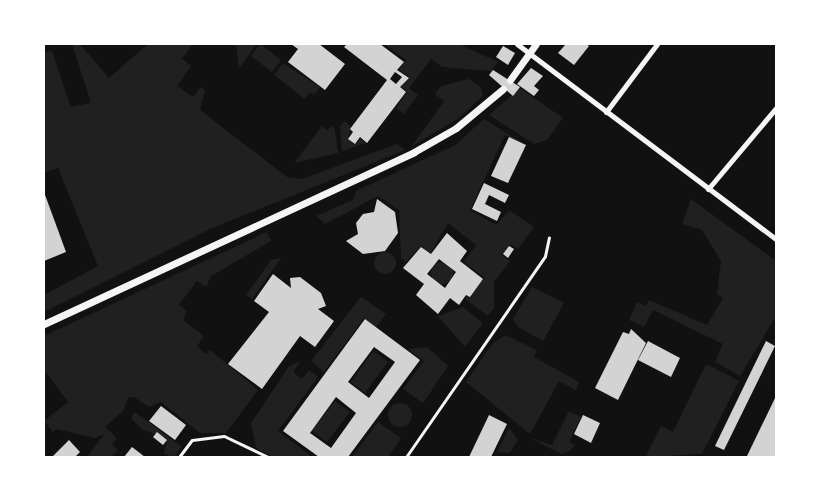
<!DOCTYPE html>
<style>
body{margin:0}
#map{position:relative;width:820px;height:501px;overflow:hidden;background:#111;font-family:"Noto Serif",serif}
div>[style]{position:absolute}
.green>*{inset:0;background:#202020}
.round{border-radius:50%}
.building>*{inset:0;background:#d3d3d3}
.service>*{height:3px;margin:-1.5px;padding:0 1.5px;transform-origin:1.5px;border-radius:1.5px;background:#f5f5f5}
.minor>*{height:5px;margin:-2.5px;padding:0 2.5px;transform-origin:2.5px;border-radius:2.5px;background:#f5f5f5}
.tertiary>*{height:7px;margin:-3.5px;padding:0 3.5px;transform-origin:3.5px;border-radius:3.5px;background:#f5f5f5}
span{translate:-50% -50%;white-space:nowrap;text-align:center;line-height:1.15;-webkit-text-stroke:5px #fff;paint-order:stroke}
.frame{position:absolute;inset:0;border:45px solid #fff;pointer-events:none}
</style>
<div id="map">
<div class="green">
<i style="clip-path:polygon(72px 44px,80px 44px,109px 78px,148px 44px,193px 44px,182px 59px,191px 66px,177px 86px,193px 97px,201px 87px,205px 90px,200px 110px,287px 177px,302px 179px,397px 144px,405px 150px,210px 229px,44px 312px,44px 295px,98px 266px,58px 168px,44px 173px,44px 52px,52px 51px,71px 107px,91px 103px)"></i>
<i style="clip-path:polygon(236px 44px,257px 44px,239px 68px,236px 45px)"></i>
<i style="clip-path:polygon(260px 44px,281px 60px,272px 72px,251px 56px)"></i>
<i style="clip-path:polygon(384px 44px,459px 44px,498px 62px,491px 71px,442px 67px,431px 59px,409px 88px,418px 95px,404px 114px,396px 108px,407px 92px,401px 87px,410px 77px,399px 70px,406px 60px)"></i>
<i style="clip-path:polygon(283px 63px,320px 87px,314px 95px,310px 92px,305px 99px,274px 75px)"></i>
<i style="clip-path:polygon(469px 79px,481px 87px,483px 96px,459px 118px,411px 147px,444px 101px,435px 94px,441px 86px)"></i>
<i style="clip-path:polygon(520px 88px,563px 118px,547px 140px,534px 144px,489px 115px)"></i>
<i style="clip-path:polygon(484px 119px,524px 144px,505px 135px,470px 210px,496px 225px,509px 210px,534px 227px,518px 249px,510px 244px,502px 255px,510px 261px,494px 282px,494px 308px,488px 316px,465px 299px,485px 278px,464px 262px,476px 245px,448px 223px,431px 253px,421px 246px,406px 262px,401px 258px,399px 210px,378px 196px,325px 224px,316px 216px,353px 200px,356px 191px,455px 145px)"></i>
<i style="clip-path:polygon(344px 121px,351px 126px,348px 139px,355px 145px,360px 139px,366px 143px,342px 151px,340px 127px)"></i>
<i style="clip-path:polygon(334px 125px,338px 153px,294px 163px,322px 126px,327px 130px)"></i>
<i style="clip-path:polygon(691px 199px,776px 261px,776px 316px,740px 376px,715px 362px,723px 344px,653px 310px,644px 327px,629px 320px,637px 302px,646px 306px,649px 300px,707px 325px,723px 298px,717px 294px,721px 261px,702px 230px,682px 224px)"></i>
<i style="clip-path:polygon(267px 232px,271px 241px,211px 276px,206px 287px,197px 281px,179px 305px,187px 311px,183px 320px,204px 336px,197px 346px,206px 354px,210px 350px,258px 390px,226px 433px,200px 433px,161px 402px,149px 407px,134px 397px,128px 397px,124px 410px,105px 427px,117px 438px,112px 445px,118px 450px,112px 457px,88px 456px,104px 434px,95px 438px,57px 429px,53px 432px,44px 421px,68px 402px,44px 370px,44px 336px)"></i>
<i class="round" style="left:374px;top:252px;width:22px;height:22px"></i>
<i style="clip-path:polygon(281px 258px,252px 299px,246px 295px,271px 260px)"></i>
<i class="round" style="left:431px;top:262px;width:22px;height:22px"></i>
<i style="clip-path:polygon(532px 287px,564px 303px,543px 341px,518px 327px,513px 319px)"></i>
<i style="clip-path:polygon(361px 297px,386px 314px,376px 327px,364px 318px,324px 372px,311px 361px)"></i>
<i style="clip-path:polygon(463px 307px,483px 323px,465px 347px,438px 316px)"></i>
<i style="clip-path:polygon(505px 335px,537px 350px,534px 357px,579px 382px,576px 390px,559px 381px,530px 434px,466px 382px,492px 344px)"></i>
<i style="clip-path:polygon(427px 347px,448px 366px,423px 403px,403px 389px,424px 361px,408px 349px)"></i>
<i style="clip-path:polygon(373px 351px,388px 362px,365px 393px,351px 382px)"></i>
<i style="clip-path:polygon(301px 361px,293px 372px,302px 379px,309px 370px,318px 377px,278px 431px,312px 457px,273px 457px,256px 448px,251px 423px,289px 366px)"></i>
<i style="clip-path:polygon(706px 364px,739px 381px,702px 454px,645px 457px,661px 426px,673px 432px)"></i>
<i style="clip-path:polygon(335px 401px,350px 412px,327px 442px,312px 431px)"></i>
<i class="round" style="left:388px;top:403px;width:24px;height:24px"></i>
<i style="clip-path:polygon(569px 411px,581px 417px,569px 442px,575px 445px,568px 452px,561px 454px,530px 438px,552px 445px)"></i>
<i style="clip-path:polygon(135px 412px,182px 447px,174px 457px,164px 454px,167px 439px,142px 429px,131px 418px)"></i>
<i style="clip-path:polygon(378px 422px,401px 438px,388px 457px,352px 457px)"></i>
<i style="clip-path:polygon(509px 428px,518px 440px,510px 453px,497px 452px)"></i>
</div>
<div class="building">
<i style="clip-path:polygon(291px 44px,319px 44px,345px 64px,325px 90px,288px 62px,298px 49px)"></i>
<i style="clip-path:polygon(evenodd,347px 44px,380px 44px,404px 62px,397px 70px,409px 78px,400px 87px,406px 92px,367px 143px,360px 137px,355px 144px,348px 139px,353px 132px,350px 129px,387px 80px,344px 47px,347px 44px,395px 72px,402px 77px,396px 84px,390px 79px,395px 72px)"></i>
<i style="clip-path:polygon(566px 44px,586px 44px,589px 46px,574px 65px,558px 53px)"></i>
<i style="clip-path:polygon(503px 46px,515px 53px,508px 65px,496px 57px)"></i>
<i style="clip-path:polygon(531px 68px,543px 76px,534px 86px,539px 90px,534px 96px,517px 84px)"></i>
<i style="clip-path:polygon(493px 70px,520px 87px,513px 96px,489px 75px)"></i>
<i style="clip-path:polygon(509px 137px,526px 145px,508px 183px,491px 176px)"></i>
<i style="clip-path:polygon(484px 183px,509px 195px,505px 203px,489px 195px,485px 204px,501px 212px,497px 221px,472px 209px)"></i>
<i style="clip-path:polygon(44px 192px,66px 252px,44px 261px)"></i>
<i style="clip-path:polygon(377px 199px,395px 212px,398px 233px,385px 251px,363px 254px,346px 241px,358px 234px,356px 223px,363px 214px,374px 212px)"></i>
<i style="clip-path:polygon(evenodd,447px 233px,467px 251px,460px 261px,483px 279px,470px 297px,466px 295px,459px 305px,450px 298px,438px 314px,416px 295px,424px 284px,403px 268px,421px 247px,431px 254px,447px 233px,439px 259px,456px 272px,445px 288px,427px 274px,439px 259px)"></i>
<i style="clip-path:polygon(509px 246px,514px 249px,508px 258px,503px 254px)"></i>
<i style="clip-path:polygon(273px 274px,291px 288px,290px 278px,300px 277px,321px 293px,326px 306px,318px 309px,334px 321px,315px 347px,300px 336px,262px 389px,228px 364px,269px 312px,254px 301px)"></i>
<i style="clip-path:polygon(evenodd,365px 319px,420px 360px,348px 457px,319px 457px,283px 431px,365px 319px,374px 347px,395px 362px,369px 398px,348px 382px,374px 347px,365px 319px,336px 397px,356px 413px,331px 448px,310px 433px,336px 397px)"></i>
<i style="clip-path:polygon(631px 329px,646px 343px,618px 400px,595px 388px,623px 332px,629px 334px)"></i>
<i style="clip-path:polygon(648px 341px,680px 358px,671px 377px,638px 360px)"></i>
<i style="clip-path:polygon(766px 341px,775px 346px,724px 450px,715px 446px)"></i>
<i style="clip-path:polygon(776px 396px,776px 457px,750px 457px,747px 456px)"></i>
<i style="clip-path:polygon(161px 406px,186px 425px,175px 440px,149px 421px)"></i>
<i style="clip-path:polygon(489px 415px,507px 424px,491px 457px,469px 457px)"></i>
<i style="clip-path:polygon(583px 415px,600px 423px,591px 443px,574px 434px)"></i>
<i style="clip-path:polygon(157px 432px,167px 440px,163px 445px,153px 437px)"></i>
<i style="clip-path:polygon(69px 440px,80px 452px,75px 457px,52px 457px)"></i>
<i style="clip-path:polygon(132px 447px,145px 457px,124px 457px)"></i>
</div>
<div class="service">
<i style="left:179px;top:457px;width:21px;rotate:-53deg"></i>
<i style="left:192px;top:440px;width:32px;rotate:-7deg"></i>
<i style="left:224px;top:436px;width:49px;rotate:25.5deg"></i>
<i style="left:406px;top:457px;width:244px;rotate:-55.3deg"></i>
<i style="left:545px;top:256px;width:19px;rotate:-78deg"></i>
</div>
<div class="minor">
<i style="left:517px;top:44px;width:324px;rotate:37deg"></i>
<i style="left:606px;top:112px;width:85px;rotate:-53.1deg"></i>
<i style="left:708px;top:189px;width:106px;rotate:-50deg"></i>
</div>
<div class="tertiary">
<i style="left:510px;top:80px;width:44px;rotate:-54.2deg"></i>
<i style="left:44px;top:324px;width:408px;rotate:-24.9deg"></i>
<i style="left:414px;top:152px;width:48px;rotate:-29.7deg"></i>
<i style="left:456px;top:128px;width:61px;rotate:-39.7deg"></i>
</div>
<div class="frame"></div>
</div>
